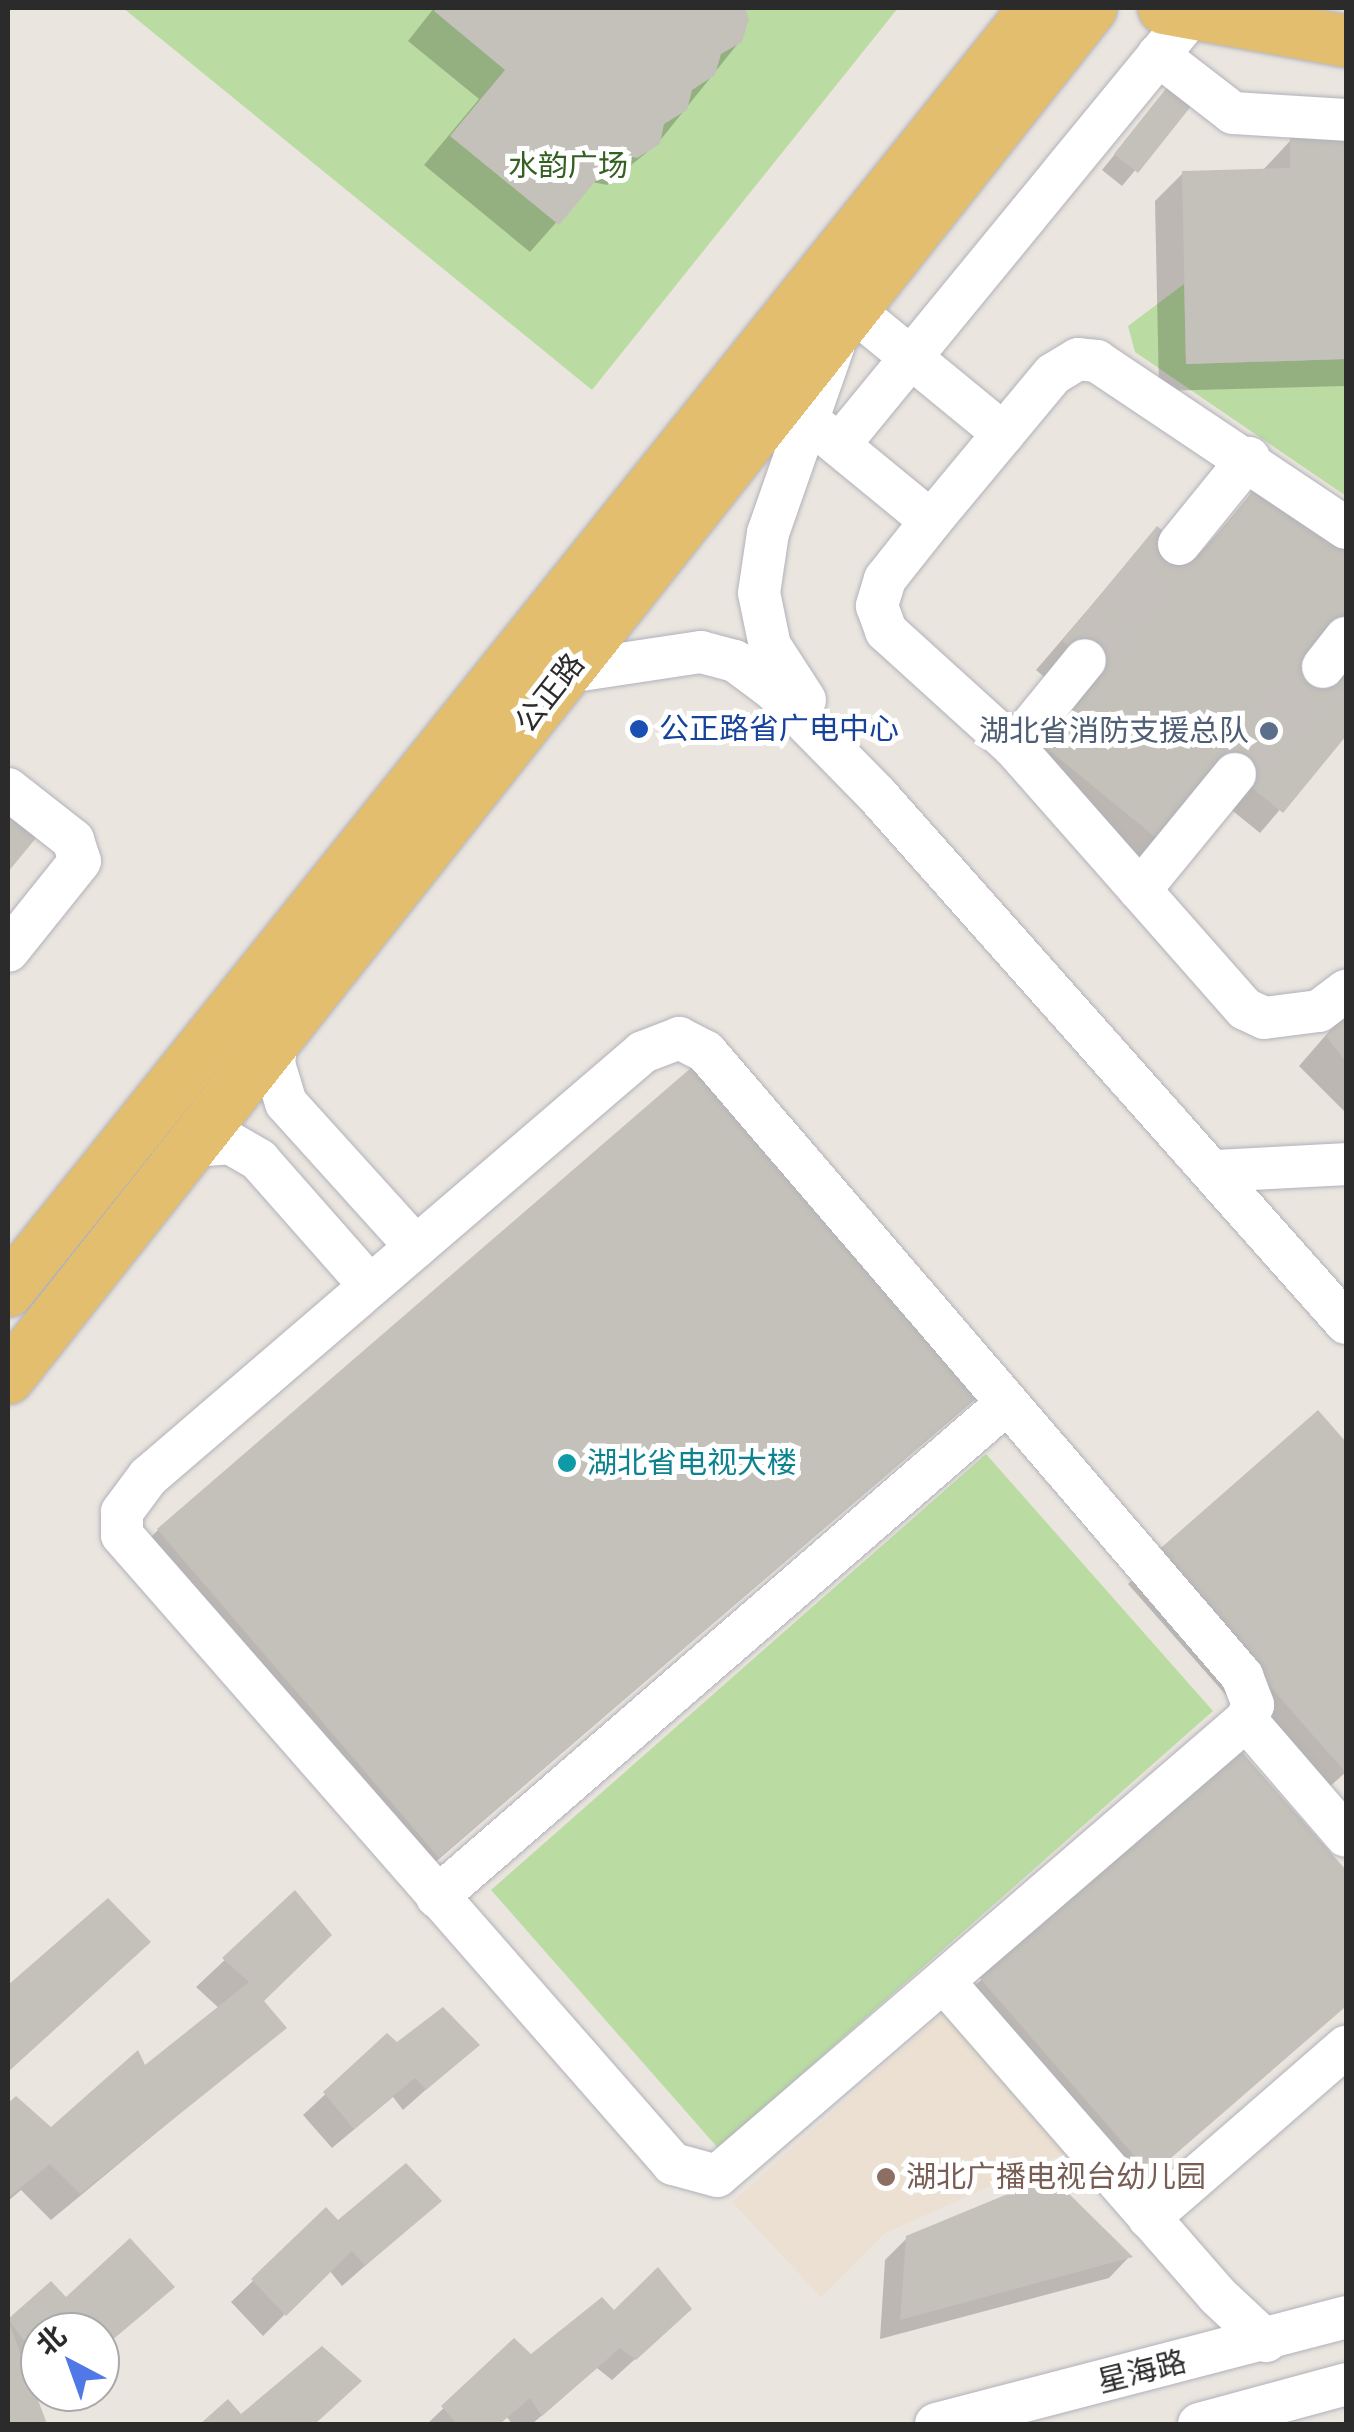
<!DOCTYPE html>
<meta charset="utf-8">
<style>
body{margin:0}
#map{position:relative;width:1354px;height:2432px;overflow:hidden;background:#ebe5df;font-family:Raleway,"Noto Sans SC",sans-serif}
div>[style]{position:absolute}
.education>*{inset:0;background:#ebe0d1}
.green>*{inset:0;background:#badca2}
.shadow>*{inset:0;background:#0003}
.building>*{inset:0;background:#c4c0ba}
.minor-tunnel>*{height:42px;margin-top:-21px;transform-origin:0;background:repeating-linear-gradient(90deg,#c5c0bb 0 42px,transparent 0 63px)}
.roads{filter:drop-shadow(0 0 2px #b0b2ba) drop-shadow(0 0 2px #b0b2ba)}
.minor>*{height:42px;margin:-21px;padding:0 21px;transform-origin:21px;border-radius:21px;background:#fff}
.major>*{height:52px;margin:-26px;padding:0 26px;transform-origin:26px;border-radius:26px;background:#e2be6e}
.dots>*{width:28px;height:28px;translate:-50% -50%;box-sizing:border-box;border:5px solid #fff;border-radius:50%}
span{translate:-50% -50%;white-space:nowrap;text-align:center;line-height:1.15;-webkit-text-stroke:10px #fff;paint-order:stroke}
.park-label{font-size:30px;color:#346122}
.street-label{font-size:30px;color:#2b2b2b}
.transit-label{font-size:30px;color:#164399}
.left{translate:0 -50%;text-align:left}
.service-label{font-size:30px;color:#4e5e75}
.right{translate:-100% -50%;text-align:right}
.culture-label{font-size:30px;color:#0d838f}
.education-label{font-size:30px;color:#785e54}
.frame{position:absolute;inset:0;border:10px solid #2b2b2b;pointer-events:none}
.north{position:absolute;left:20px;top:2312px;width:100px;height:100px;box-sizing:border-box;background:#fff;border:2px solid #aaa;border-radius:50%;rotate:319deg;font-size:28px;font-weight:700;line-height:40px;text-align:center;color:#2b2b2b}
.north::after{content:'';display:block;margin:auto;width:35px;height:45px;background:#5178e7;clip-path:polygon(50% 0,100% 100%,50% 72%,0 100%)}
</style>
<div id="map">
<div class="education">
<i style="clip-path:polygon(945px 2011px,1070px 2151px,885px 2233px,821px 2297px,732px 2202px)"></i>
</div>
<div class="green">
<i style="clip-path:polygon(123px 8px,898px 8px,592px 390px)"></i>
<i style="clip-path:polygon(1184px 284px,1186px 364px,1346px 359px,1346px 496px,1135px 352px,1128px 326px)"></i>
<i style="clip-path:polygon(986px 1454px,1213px 1711px,718px 2148px,491px 1890px)"></i>
</div>
<div class="shadow">
<i style="clip-path:polygon(434px 8px,743px 8px,746px 19px,740px 41px,658px 143px,607px 185px,592px 182px,530px 252px,424px 165px,479px 99px,408px 41px)"></i>
<i style="clip-path:polygon(1172px 84px,1193px 101px,1122px 186px,1102px 170px)"></i>
<i style="clip-path:polygon(1346px 138px,1346px 386px,1159px 391px,1155px 201px,1183px 173px,1262px 171px,1291px 140px)"></i>
<i style="clip-path:polygon(1265px 479px,1346px 546px,1346px 610px,1300px 667px,1346px 650px,1346px 732px,1260px 833px,1202px 786px,1130px 867px,1018px 775px,1076px 703px,1036px 670px,1157px 529px,1194px 560px)"></i>
<i style="clip-path:polygon(1346px 1012px,1346px 1113px,1299px 1066px)"></i>
<i style="clip-path:polygon(975px 1397px,410px 1884px,130px 1558px,158px 1530px)"></i>
<i style="clip-path:polygon(1318px 1413px,1346px 1445px,1346px 1772px,1317px 1798px,1128px 1584px)"></i>
<i style="clip-path:polygon(1242px 1756px,1346px 1873px,1346px 2006px,1121px 2201px,951px 2006px)"></i>
<i style="clip-path:polygon(295px 1894px,261px 2002px,284px 2027px,51px 2220px,21px 2190px,8px 2201px,8px 2107px,16px 2100px,51px 2130px,144px 2068px,220px 2009px,196px 1987px)"></i>
<i style="clip-path:polygon(387px 2037px,397px 2045px,476px 2045px,403px 2110px,393px 2097px,332px 2148px,303px 2115px)"></i>
<i style="clip-path:polygon(439px 2201px,342px 2286px,329px 2270px,263px 2336px,231px 2302px,326px 2211px,338px 2224px)"></i>
<i style="clip-path:polygon(907px 2238px,1129px 2257px,1109px 2278px,880px 2339px,885px 2260px)"></i>
<i style="clip-path:polygon(51px 2284px,66px 2301px,150px 2308px,100px 2350px,100px 2332px,40px 2332px,40px 2374px,29px 2383px,45px 2424px,8px 2424px,8px 2322px)"></i>
<i style="clip-path:polygon(667px 2330px,612px 2380px,597px 2368px,532px 2424px,512px 2424px,507px 2417px,499px 2424px,427px 2424px,514px 2341px,531px 2358px)"></i>
<i style="clip-path:polygon(228px 2403px,240px 2418px,330px 2409px,314px 2424px,204px 2424px)"></i>
</div>
<div class="building">
<i style="clip-path:polygon(437px 8px,745px 8px,749px 19px,742px 42px,721px 54px,715px 75px,692px 90px,687px 110px,664px 124px,660px 144px,637px 158px,618px 154px,559px 225px,450px 136px,505px 70px,434px 11px)"></i>
<i style="clip-path:polygon(1172px 81px,1196px 100px,1138px 173px,1114px 154px)"></i>
<i style="clip-path:polygon(1346px 136px,1346px 359px,1186px 364px,1182px 171px,1290px 168px,1290px 137px)"></i>
<i style="clip-path:polygon(1265px 476px,1346px 542px,1346px 614px,1311px 657px,1346px 652px,1346px 736px,1283px 813px,1223px 764px,1160px 841px,1044px 746px,1102px 674px,1062px 641px,1157px 526px,1197px 559px)"></i>
<i style="clip-path:polygon(8px 805px,41px 832px,8px 872px)"></i>
<i style="clip-path:polygon(1346px 1012px,1346px 1062px,1326px 1036px)"></i>
<i style="clip-path:polygon(692px 1067px,978px 1397px,439px 1858px,157px 1529px)"></i>
<i style="clip-path:polygon(1318px 1410px,1346px 1442px,1346px 1773px,1154px 1554px)"></i>
<i style="clip-path:polygon(1242px 1752px,1346px 1870px,1346px 2006px,1151px 2175px,978px 1976px)"></i>
<i style="clip-path:polygon(295px 1890px,332px 1935px,264px 2001px,287px 2028px,80px 2194px,50px 2164px,8px 2198px,8px 2103px,16px 2096px,51px 2127px,138px 2050px,145px 2065px,249px 1982px,222px 1958px)"></i>
<i style="clip-path:polygon(108px 1898px,151px 1942px,8px 2072px,8px 1985px)"></i>
<i style="clip-path:polygon(443px 2007px,480px 2045px,426px 2090px,415px 2078px,354px 2129px,323px 2092px,387px 2033px,397px 2042px)"></i>
<i style="clip-path:polygon(406px 2163px,442px 2201px,365px 2266px,352px 2251px,286px 2316px,251px 2279px,326px 2207px,338px 2220px)"></i>
<i style="clip-path:polygon(1051px 2176px,1133px 2257px,900px 2320px,906px 2236px)"></i>
<i style="clip-path:polygon(130px 2238px,175px 2287px,106px 2345px,100px 2332px,40px 2332px,40px 2363px,8px 2319px,51px 2281px,66px 2297px)"></i>
<i style="clip-path:polygon(658px 2267px,692px 2309px,636px 2360px,620px 2348px,542px 2416px,530px 2398px,500px 2424px,457px 2424px,441px 2406px,514px 2338px,531px 2354px,602px 2297px,614px 2310px)"></i>
<i style="clip-path:polygon(8px 2320px,47px 2424px,8px 2424px)"></i>
<i style="clip-path:polygon(322px 2346px,362px 2381px,315px 2424px,200px 2424px,228px 2399px,241px 2414px)"></i>
</div>
<div class="minor-tunnel">
<i style="left:1085px;top:660px;width:149px;rotate:-51deg"></i>
<i style="left:1235px;top:774px;width:139px;rotate:-50.6deg"></i>
</div>
<div class="roads">
<div class="minor">
<i style="left:1158px;top:55px;width:95px;rotate:37.7deg"></i>
<i style="left:1233px;top:113px;width:113px;rotate:3.5deg"></i>
<i style="left:853px;top:310px;width:195px;rotate:39.4deg"></i>
<i style="left:819px;top:429px;width:145px;rotate:39.4deg"></i>
<i style="left:839px;top:445px;width:560px;rotate:-50.65deg"></i>
<i style="left:1346px;top:528px;width:300px;rotate:-146.2deg"></i>
<i style="left:1097px;top:361px;width:19px;rotate:-174deg"></i>
<i style="left:1078px;top:359px;width:29px;rotate:149deg"></i>
<i style="left:1053px;top:374px;width:191px;rotate:129.7deg"></i>
<i style="left:931px;top:521px;width:74px;rotate:128.4deg"></i>
<i style="left:885px;top:579px;width:28px;rotate:107deg"></i>
<i style="left:877px;top:606px;width:27px;rotate:70deg"></i>
<i style="left:886px;top:631px;width:173px;rotate:42.2deg"></i>
<i style="left:1014px;top:747px;width:349px;rotate:48.6deg"></i>
<i style="left:1245px;top:1009px;width:21px;rotate:25deg"></i>
<i style="left:1264px;top:1018px;width:55px;rotate:-7.3deg"></i>
<i style="left:1319px;top:1011px;width:34px;rotate:-37deg"></i>
<i style="left:1179px;top:544px;width:111px;rotate:-50.9deg"></i>
<i style="left:1323px;top:667px;width:37px;rotate:-52deg"></i>
<i style="left:568px;top:672px;width:134px;rotate:-8.6deg"></i>
<i style="left:701px;top:652px;width:35px;rotate:15deg"></i>
<i style="left:735px;top:661px;width:49px;rotate:36.6deg"></i>
<i style="left:774px;top:690px;width:148px;rotate:45.5deg"></i>
<i style="left:878px;top:796px;width:705px;rotate:48.39deg"></i>
<i style="left:805px;top:700px;width:64px;rotate:-122.9deg"></i>
<i style="left:770px;top:646px;width:54px;rotate:-101.7deg"></i>
<i style="left:759px;top:593px;width:61px;rotate:-81.5deg"></i>
<i style="left:768px;top:533px;width:199px;rotate:-70.7deg"></i>
<i style="left:1014px;top:747px;width:112px;rotate:-50.8deg"></i>
<i style="left:8px;top:789px;width:83px;rotate:38.1deg"></i>
<i style="left:73px;top:840px;width:22px;rotate:72deg"></i>
<i style="left:80px;top:861px;width:115px;rotate:128.7deg"></i>
<i style="left:1140px;top:890px;width:150px;rotate:-50.7deg"></i>
<i style="left:277px;top:1036px;width:28px;rotate:96deg"></i>
<i style="left:274px;top:1064px;width:41px;rotate:72.9deg"></i>
<i style="left:286px;top:1103px;width:194px;rotate:47.9deg"></i>
<i style="left:679px;top:1038px;width:30px;rotate:27deg"></i>
<i style="left:706px;top:1052px;width:823px;rotate:49.34deg"></i>
<i style="left:1242px;top:1676px;width:31px;rotate:69deg"></i>
<i style="left:1253px;top:1705px;width:17px;rotate:115deg"></i>
<i style="left:1246px;top:1720px;width:698px;rotate:139.24deg"></i>
<i style="left:717px;top:2176px;width:46px;rotate:-164.7deg"></i>
<i style="left:673px;top:2164px;width:836px;rotate:-131.22deg"></i>
<i style="left:122px;top:1535px;width:23px;rotate:-90deg"></i>
<i style="left:122px;top:1512px;width:44px;rotate:-53.4deg"></i>
<i style="left:148px;top:1477px;width:652px;rotate:-40.65deg"></i>
<i style="left:643px;top:1052px;width:39px;rotate:-21deg"></i>
<i style="left:191px;top:1146px;width:39px;rotate:-4deg"></i>
<i style="left:230px;top:1143px;width:34px;rotate:30deg"></i>
<i style="left:259px;top:1160px;width:168px;rotate:48.6deg"></i>
<i style="left:1214px;top:1171px;width:132px;rotate:-3deg"></i>
<i style="left:1246px;top:1720px;width:153px;rotate:49.2deg"></i>
<i style="left:437px;top:1897px;width:754px;rotate:-40.91deg"></i>
<i style="left:945px;top:1983px;width:415px;rotate:48.9deg"></i>
<i style="left:1218px;top:2296px;width:66px;rotate:43.2deg"></i>
<i style="left:1149px;top:2218px;width:261px;rotate:-41deg"></i>
<i style="left:936px;top:2424px;width:424px;rotate:-14.6deg"></i>
<i style="left:1199px;top:2424px;width:152px;rotate:-15.2deg"></i>
</div>
<div class="major">
<i style="left:1164px;top:8px;width:185px;rotate:10.3deg"></i>
<i style="left:8px;top:1291px;width:1644px;rotate:-51.3deg"></i>
<i style="left:8px;top:1378px;width:1746px;rotate:-51.67deg"></i>
</div>
</div>
<div class="dots">
<i style="left:639px;top:729px;background:#1a4fb4"></i>
<i style="left:1269px;top:731px;background:#5c6f8a"></i>
<i style="left:567px;top:1463px;background:#0f9aa8"></i>
<i style="left:886px;top:2177px;background:#8d6e63"></i>
</div>
<div class="park-label">
<span style="left:568px;top:166px">水韵广场</span>
</div>
<div class="street-label">
<span style="left:550px;top:693px;rotate:-52deg">公正路</span>
<span style="left:1142px;top:2372px;rotate:-14deg">星海路</span>
</div>
<div class="transit-label">
<span class="left" style="left:659px;top:729px">公正路省广电中心</span>
</div>
<div class="service-label">
<span class="right" style="left:1249px;top:731px">湖北省消防支援总队</span>
</div>
<div class="culture-label">
<span class="left" style="left:587px;top:1463px">湖北省电视大楼</span>
</div>
<div class="education-label">
<span class="left" style="left:906px;top:2177px">湖北广播电视台幼儿园</span>
</div>
<div class="frame"></div>
<div class="north">北</div>
</div>
